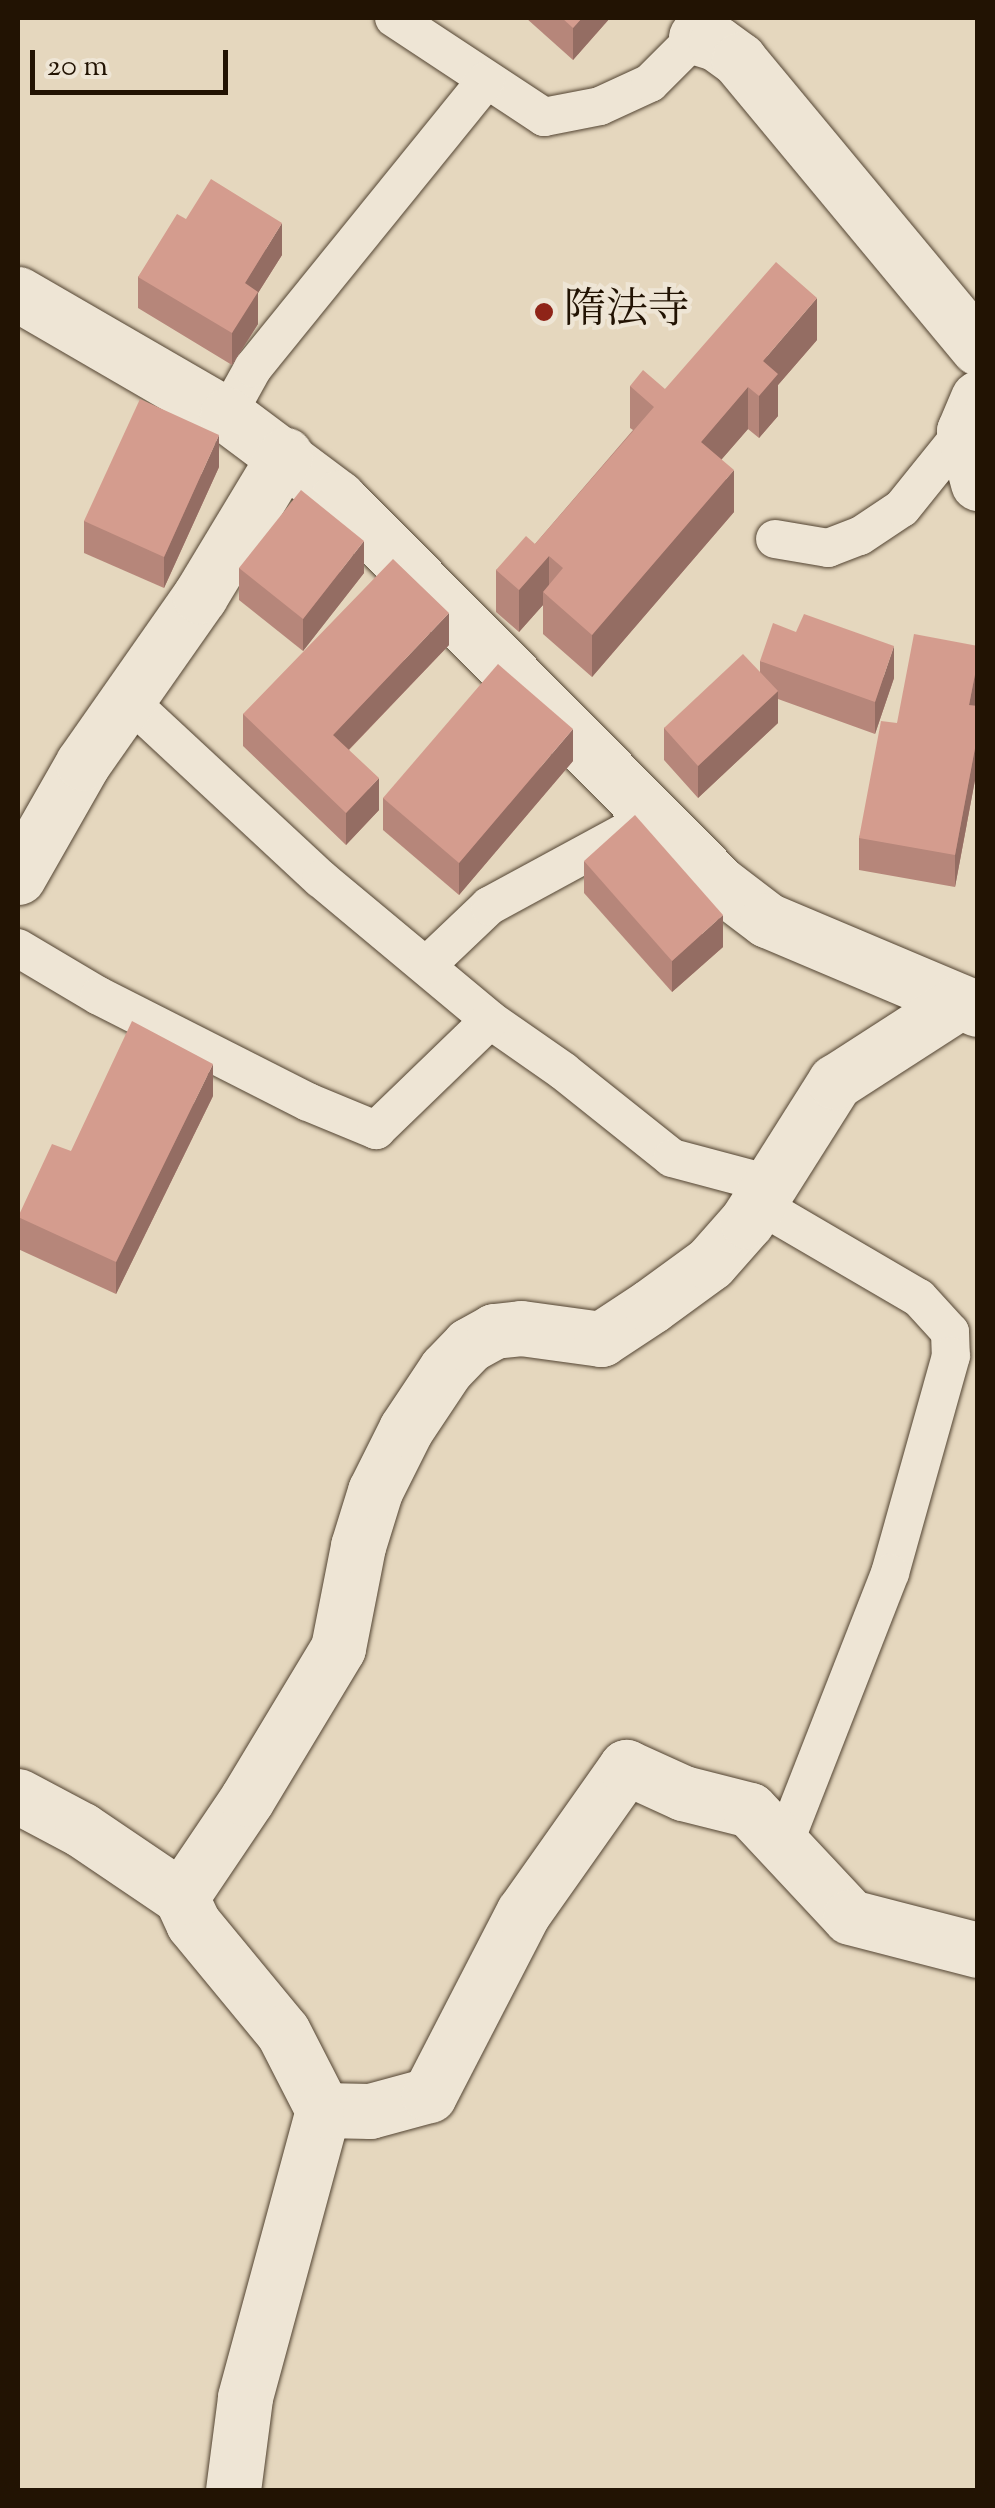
<!DOCTYPE html>
<meta charset="utf-8">
<style>
body{margin:0}
#map{position:relative;width:995px;height:2508px;overflow:hidden;background:#e5d7be;font-family:"Sorts Mill Goudy","Noto Serif JP",serif}
div>[style]{position:absolute}
.roads{filter:drop-shadow(0 0 2px #534432) drop-shadow(0 0 2px #534432)}
.service>*{height:38px;margin:-19px;padding:0 19px;transform-origin:19px;border-radius:19px;background:#eee5d5}
.minor>*{height:55px;margin:-27.5px;padding:0 27.5px;transform-origin:27.5px;border-radius:27.5px;background:#eee5d5}
.wall>*{inset:0;background:#b6867a}
.shaded-wall>*{inset:0;background:#946d63}
.building>*{inset:0;background:#d49c8e}
.dots>*{width:28px;height:28px;translate:-50% -50%;box-sizing:border-box;border:5px solid #eee5d5;border-radius:50%}
span{translate:-50% -50%;white-space:nowrap;text-align:center;line-height:1.15;-webkit-text-stroke:9px #eee5d5;paint-order:stroke}
.poi-label{font-size:42px;color:#221303}
.left{translate:0 -50%;text-align:left}
.frame{position:absolute;inset:0;border:20px solid #221303;pointer-events:none}
.scale{position:absolute;left:30px;top:50px;width:198px;height:45px;box-sizing:border-box;border:5px solid #221303;border-top:0;padding-left:12px;font-size:30px;line-height:35px;white-space:nowrap;color:#221303;-webkit-text-stroke:8px #eee5d5;paint-order:stroke}
</style>
<div id="map">
<div class="roads">
<div class="service">
<i style="left:394px;top:18px;width:180px;rotate:33.4deg"></i>
<i style="left:544px;top:117px;width:57px;rotate:-11.1deg"></i>
<i style="left:600px;top:106px;width:55px;rotate:-24.7deg"></i>
<i style="left:650px;top:83px;width:65px;rotate:-45deg"></i>
<i style="left:696px;top:37px;width:20px;rotate:-70deg"></i>
<i style="left:227px;top:415px;width:54px;rotate:-61deg"></i>
<i style="left:253px;top:368px;width:370px;rotate:-51deg"></i>
<i style="left:775px;top:539px;width:54px;rotate:9.6deg"></i>
<i style="left:828px;top:548px;width:34px;rotate:-21deg"></i>
<i style="left:860px;top:536px;width:50px;rotate:-33.7deg"></i>
<i style="left:902px;top:508px;width:99px;rotate:-51.2deg"></i>
<i style="left:126px;top:698px;width:266px;rotate:42.9deg"></i>
<i style="left:321px;top:879px;width:220px;rotate:39.8deg"></i>
<i style="left:490px;top:1020px;width:89px;rotate:34.9deg"></i>
<i style="left:563px;top:1071px;width:139px;rotate:38.6deg"></i>
<i style="left:672px;top:1158px;width:101px;rotate:14.9deg"></i>
<i style="left:18px;top:948px;width:94px;rotate:30.7deg"></i>
<i style="left:99px;top:996px;width:234px;rotate:26.9deg"></i>
<i style="left:308px;top:1102px;width:74px;rotate:22.4deg"></i>
<i style="left:376px;top:1130px;width:158px;rotate:-44deg"></i>
<i style="left:427px;top:965px;width:86px;rotate:-43.6deg"></i>
<i style="left:489px;top:906px;width:174px;rotate:-28.5deg"></i>
<i style="left:758px;top:1204px;width:186px;rotate:30.3deg"></i>
<i style="left:919px;top:1298px;width:46px;rotate:47.6deg"></i>
<i style="left:950px;top:1332px;width:24px;rotate:88deg"></i>
<i style="left:951px;top:1356px;width:225px;rotate:105.7deg"></i>
<i style="left:890px;top:1573px;width:293px;rotate:111.4deg"></i>
</div>
<div class="minor">
<i style="left:696px;top:37px;width:21px;rotate:17deg"></i>
<i style="left:716px;top:43px;width:29px;rotate:36deg"></i>
<i style="left:739px;top:60px;width:374px;rotate:50.3deg"></i>
<i style="left:18px;top:294px;width:241px;rotate:30.1deg"></i>
<i style="left:227px;top:415px;width:139px;rotate:36.8deg"></i>
<i style="left:338px;top:498px;width:544px;rotate:45.3deg"></i>
<i style="left:721px;top:885px;width:58px;rotate:37.3deg"></i>
<i style="left:767px;top:920px;width:229px;rotate:22.9deg"></i>
<i style="left:978px;top:398px;width:36px;rotate:113deg"></i>
<i style="left:964px;top:431px;width:54px;rotate:74.9deg"></i>
<i style="left:18px;top:877px;width:131px;rotate:-60.3deg"></i>
<i style="left:83px;top:763px;width:204px;rotate:-55deg"></i>
<i style="left:200px;top:596px;width:165px;rotate:-58.9deg"></i>
<i style="left:18px;top:1796px;width:72px;rotate:28deg"></i>
<i style="left:82px;top:1830px;width:120px;rotate:34.1deg"></i>
<i style="left:181px;top:1897px;width:29px;rotate:65deg"></i>
<i style="left:193px;top:1923px;width:141px;rotate:50.5deg"></i>
<i style="left:283px;top:2032px;width:88px;rotate:62.9deg"></i>
<i style="left:323px;top:2110px;width:298px;rotate:105.2deg"></i>
<i style="left:245px;top:2398px;width:93px;rotate:97.4deg"></i>
<i style="left:181px;top:1897px;width:118px;rotate:-56deg"></i>
<i style="left:247px;top:1799px;width:176px;rotate:-58.9deg"></i>
<i style="left:338px;top:1648px;width:104px;rotate:-78.9deg"></i>
<i style="left:358px;top:1546px;width:58px;rotate:-72.8deg"></i>
<i style="left:375px;top:1491px;width:69px;rotate:-63.4deg"></i>
<i style="left:406px;top:1429px;width:72px;rotate:-56.3deg"></i>
<i style="left:446px;top:1369px;width:33px;rotate:-46deg"></i>
<i style="left:469px;top:1345px;width:29px;rotate:-29deg"></i>
<i style="left:494px;top:1331px;width:27px;rotate:-6deg"></i>
<i style="left:521px;top:1328px;width:81px;rotate:7.8deg"></i>
<i style="left:601px;top:1339px;width:60px;rotate:-33.4deg"></i>
<i style="left:651px;top:1306px;width:73px;rotate:-36.1deg"></i>
<i style="left:710px;top:1263px;width:56px;rotate:-48.6deg"></i>
<i style="left:747px;top:1221px;width:165px;rotate:-57.7deg"></i>
<i style="left:835px;top:1082px;width:148px;rotate:-32.8deg"></i>
<i style="left:323px;top:2110px;width:47px;rotate:1.2deg"></i>
<i style="left:370px;top:2111px;width:61px;rotate:-15.2deg"></i>
<i style="left:429px;top:2095px;width:205px;rotate:-62.7deg"></i>
<i style="left:523px;top:1913px;width:179px;rotate:-54.8deg"></i>
<i style="left:626px;top:1767px;width:63px;rotate:24.5deg"></i>
<i style="left:683px;top:1793px;width:69px;rotate:14.2deg"></i>
<i style="left:750px;top:1810px;width:146px;rotate:46.9deg"></i>
<i style="left:850px;top:1917px;width:132px;rotate:14.5deg"></i>
</div>
</div>
<div class="wall">
<i style="clip-path:polygon(526px 18px,610px 18px,573px 60px)"></i>
<i style="clip-path:polygon(186px 219px,282px 255px,258px 293px,258px 324px,232px 365px,138px 308px,138px 277px)"></i>
<i style="clip-path:polygon(817px 340px,778px 385px,778px 416px,759px 438px,748px 429px,721px 460px,734px 512px,592px 677px,543px 634px,543px 605px,519px 632px,496px 612px,496px 570px,535px 544px,633px 430px,630px 428px,630px 386px,665px 389px)"></i>
<i style="clip-path:polygon(219px 467px,164px 588px,84px 553px,84px 521px)"></i>
<i style="clip-path:polygon(239px 568px,364px 573px,303px 651px,239px 600px)"></i>
<i style="clip-path:polygon(449px 645px,349px 750px,379px 810px,346px 845px,243px 746px,243px 714px)"></i>
<i style="clip-path:polygon(978px 646px,978px 691px,975px 706px,978px 706px,978px 764px,955px 887px,859px 870px,859px 838px,897px 723px)"></i>
<i style="clip-path:polygon(760px 661px,894px 678px,875px 734px,778px 699px,778px 723px,698px 798px,664px 760px,664px 728px,760px 672px)"></i>
<i style="clip-path:polygon(573px 761px,459px 895px,383px 830px,383px 798px)"></i>
<i style="clip-path:polygon(584px 861px,723px 947px,672px 992px,584px 893px)"></i>
<i style="clip-path:polygon(213px 1096px,116px 1294px,18px 1249px,18px 1217px,71px 1151px)"></i>
</div>
<div class="shaded-wall">
<i style="clip-path:polygon(582px 18px,610px 18px,573px 60px,573px 28px)"></i>
<i style="clip-path:polygon(282px 223px,282px 255px,258px 293px,258px 324px,232px 365px,232px 333px,245px 283px)"></i>
<i style="clip-path:polygon(817px 298px,817px 340px,778px 385px,778px 416px,759px 438px,759px 396px,763px 361px)"></i>
<i style="clip-path:polygon(748px 387px,748px 429px,701px 483px,701px 442px)"></i>
<i style="clip-path:polygon(219px 435px,219px 467px,164px 588px,164px 557px)"></i>
<i style="clip-path:polygon(734px 470px,734px 512px,592px 677px,592px 635px)"></i>
<i style="clip-path:polygon(364px 541px,364px 573px,303px 651px,303px 619px)"></i>
<i style="clip-path:polygon(549px 556px,549px 597px,543px 592px,543px 605px,519px 632px,519px 590px)"></i>
<i style="clip-path:polygon(449px 613px,449px 645px,333px 766px,333px 735px)"></i>
<i style="clip-path:polygon(894px 646px,894px 678px,875px 734px,875px 702px)"></i>
<i style="clip-path:polygon(978px 659px,978px 691px,969px 736px,969px 705px)"></i>
<i style="clip-path:polygon(778px 691px,778px 723px,698px 798px,698px 766px)"></i>
<i style="clip-path:polygon(573px 729px,573px 761px,459px 895px,459px 863px)"></i>
<i style="clip-path:polygon(978px 732px,978px 764px,955px 887px,955px 855px)"></i>
<i style="clip-path:polygon(379px 778px,379px 810px,346px 845px,346px 813px)"></i>
<i style="clip-path:polygon(723px 915px,723px 947px,672px 992px,672px 961px)"></i>
<i style="clip-path:polygon(213px 1064px,213px 1096px,116px 1294px,116px 1262px)"></i>
</div>
<div class="building">
<i style="clip-path:polygon(562px 18px,582px 18px,573px 28px)"></i>
<i style="clip-path:polygon(211px 179px,282px 223px,245px 283px,258px 292px,232px 333px,138px 277px,177px 214px,186px 219px)"></i>
<i style="clip-path:polygon(776px 262px,817px 298px,763px 361px,778px 374px,759px 396px,748px 387px,701px 442px,734px 470px,592px 635px,543px 592px,563px 568px,549px 556px,519px 590px,496px 570px,526px 536px,535px 544px,654px 407px,630px 386px,643px 370px,665px 389px)"></i>
<i style="clip-path:polygon(140px 399px,219px 435px,164px 557px,84px 521px)"></i>
<i style="clip-path:polygon(301px 490px,364px 541px,303px 619px,239px 568px)"></i>
<i style="clip-path:polygon(393px 559px,449px 613px,333px 735px,379px 778px,346px 813px,243px 714px)"></i>
<i style="clip-path:polygon(804px 614px,894px 646px,875px 702px,760px 661px,773px 623px,796px 632px)"></i>
<i style="clip-path:polygon(914px 634px,978px 646px,978px 659px,969px 705px,978px 706px,978px 732px,955px 855px,859px 838px,881px 721px,897px 723px)"></i>
<i style="clip-path:polygon(743px 654px,778px 691px,698px 766px,664px 728px)"></i>
<i style="clip-path:polygon(498px 664px,573px 729px,459px 863px,383px 798px)"></i>
<i style="clip-path:polygon(635px 815px,723px 915px,672px 961px,584px 861px)"></i>
<i style="clip-path:polygon(132px 1021px,213px 1064px,116px 1262px,18px 1217px,52px 1144px,71px 1151px)"></i>
</div>
<div class="dots">
<i style="left:544px;top:312px;background:#8f2418"></i>
</div>
<div class="poi-label">
<span class="left" style="left:564px;top:312px">隋法寺</span>
</div>
<div class="frame"></div>
<div class="scale">20 m</div>
</div>
